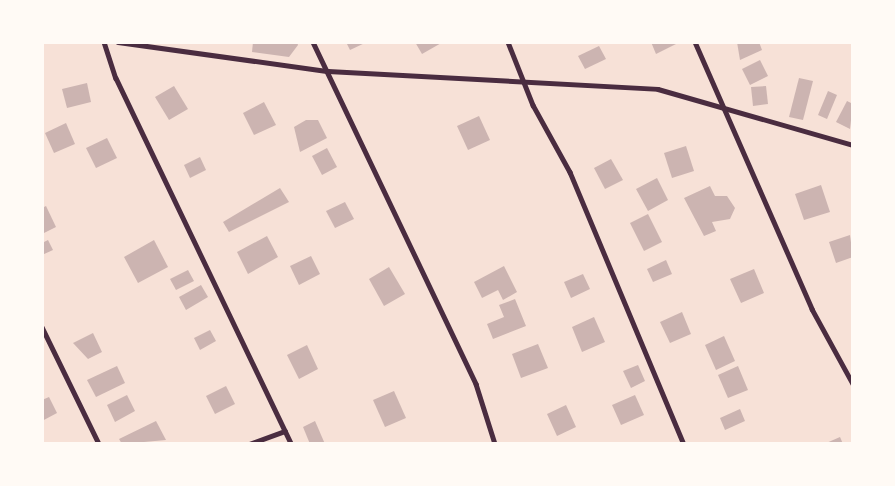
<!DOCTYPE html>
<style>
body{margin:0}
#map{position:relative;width:895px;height:486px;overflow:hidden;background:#f7e1d7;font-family:Manrope,sans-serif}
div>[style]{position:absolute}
.building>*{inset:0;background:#ccb4b1}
.minor>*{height:4.5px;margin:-2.25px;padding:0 2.25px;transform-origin:2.25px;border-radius:2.25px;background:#4a2c40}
span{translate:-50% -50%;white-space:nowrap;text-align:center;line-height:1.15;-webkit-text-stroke:5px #fffaf5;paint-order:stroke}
.frame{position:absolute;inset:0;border:44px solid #fffaf5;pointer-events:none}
</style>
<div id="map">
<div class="building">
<i style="clip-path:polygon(253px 42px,297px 42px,298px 45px,289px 57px,252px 52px)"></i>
<i style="clip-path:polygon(346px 42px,367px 42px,350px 50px)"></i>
<i style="clip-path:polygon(415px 42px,443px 42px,422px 54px)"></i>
<i style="clip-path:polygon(651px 42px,675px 42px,676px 44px,656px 54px)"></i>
<i style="clip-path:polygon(737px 42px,759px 42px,762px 50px,740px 60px)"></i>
<i style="clip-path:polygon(599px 46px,606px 59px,585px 69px,578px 56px)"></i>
<i style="clip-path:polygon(760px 60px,768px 76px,750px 85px,742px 69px)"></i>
<i style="clip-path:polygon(799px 78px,813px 81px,803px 120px,789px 117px)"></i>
<i style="clip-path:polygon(87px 83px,91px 102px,67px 108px,62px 89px)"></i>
<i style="clip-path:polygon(174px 86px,188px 109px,169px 120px,155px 97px)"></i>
<i style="clip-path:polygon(766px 86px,768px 104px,753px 106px,751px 87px)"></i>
<i style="clip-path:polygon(828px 91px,837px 95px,827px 119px,818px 115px)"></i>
<i style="clip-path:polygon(847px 101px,853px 104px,850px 129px,836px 122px)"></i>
<i style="clip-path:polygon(264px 102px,276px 125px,254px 135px,243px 113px)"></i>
<i style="clip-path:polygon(479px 116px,490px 140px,468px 150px,457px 126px)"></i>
<i style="clip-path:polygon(306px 120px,318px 120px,327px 138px,300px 152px,294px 127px)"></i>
<i style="clip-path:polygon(66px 123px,75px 144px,54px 153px,45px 133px)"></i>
<i style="clip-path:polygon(107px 138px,117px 158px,96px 168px,86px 148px)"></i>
<i style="clip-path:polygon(686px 146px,694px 171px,672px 178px,664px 153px)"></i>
<i style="clip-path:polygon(327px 148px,337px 167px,322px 175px,312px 156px)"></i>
<i style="clip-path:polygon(200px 157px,206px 170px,190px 178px,184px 165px)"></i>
<i style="clip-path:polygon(611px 159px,623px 180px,605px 189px,594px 168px)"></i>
<i style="clip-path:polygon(657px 178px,668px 200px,648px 211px,636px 189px)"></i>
<i style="clip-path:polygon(821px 185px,830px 212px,804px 220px,795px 194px)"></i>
<i style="clip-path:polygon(710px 186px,715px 196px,727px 196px,735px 208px,730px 219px,712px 222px,716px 231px,704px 236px,684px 198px)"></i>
<i style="clip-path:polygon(280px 188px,289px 202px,229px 232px,223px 222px)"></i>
<i style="clip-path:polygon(345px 202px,354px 219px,335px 228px,326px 211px)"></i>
<i style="clip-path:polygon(46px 206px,56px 227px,42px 234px,42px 208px)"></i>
<i style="clip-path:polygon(648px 214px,662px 242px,644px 251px,630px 223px)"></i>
<i style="clip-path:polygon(850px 235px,853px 257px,836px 263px,829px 242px)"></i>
<i style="clip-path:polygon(267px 236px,278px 257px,248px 274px,237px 252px)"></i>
<i style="clip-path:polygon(48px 240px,53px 250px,42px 255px,42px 243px)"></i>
<i style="clip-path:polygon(154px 240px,168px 267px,138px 283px,124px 257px)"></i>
<i style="clip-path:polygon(311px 256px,320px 274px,299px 285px,290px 266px)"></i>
<i style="clip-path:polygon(666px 260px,672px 274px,653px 282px,647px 269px)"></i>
<i style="clip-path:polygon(504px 266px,517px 292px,503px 300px,498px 290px,482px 298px,474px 282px)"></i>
<i style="clip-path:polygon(389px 267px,405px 294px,384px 306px,369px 279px)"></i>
<i style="clip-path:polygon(754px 269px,764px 293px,741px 303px,730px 279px)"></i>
<i style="clip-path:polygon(188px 270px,194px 281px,176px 290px,170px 279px)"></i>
<i style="clip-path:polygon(583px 274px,590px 289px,571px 298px,564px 282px)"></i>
<i style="clip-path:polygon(201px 285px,208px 297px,186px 310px,179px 297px)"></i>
<i style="clip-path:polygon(515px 299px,526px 326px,493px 339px,487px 324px,504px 317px,499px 305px)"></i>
<i style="clip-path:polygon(682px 312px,691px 334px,670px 343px,660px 322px)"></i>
<i style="clip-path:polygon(594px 317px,605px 342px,582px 352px,572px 327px)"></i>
<i style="clip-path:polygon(210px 330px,216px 341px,200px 350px,194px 338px)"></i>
<i style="clip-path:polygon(93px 333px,102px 352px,88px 359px,73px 343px)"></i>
<i style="clip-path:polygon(724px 336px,735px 361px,716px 370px,705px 345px)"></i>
<i style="clip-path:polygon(538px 344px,548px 368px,521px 378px,512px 354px)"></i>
<i style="clip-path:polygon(307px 345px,318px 369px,299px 379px,287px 355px)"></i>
<i style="clip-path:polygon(638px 365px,645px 381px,631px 388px,623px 371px)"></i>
<i style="clip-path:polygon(117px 366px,125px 383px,96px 397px,87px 380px)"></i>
<i style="clip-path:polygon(738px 366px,748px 390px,728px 398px,718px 375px)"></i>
<i style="clip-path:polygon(226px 386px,235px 404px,215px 414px,206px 396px)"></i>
<i style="clip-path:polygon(394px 391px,406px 418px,385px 427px,373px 400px)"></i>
<i style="clip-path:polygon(127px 395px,135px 411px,115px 422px,107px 405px)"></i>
<i style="clip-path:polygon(635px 395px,644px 415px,621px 425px,612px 405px)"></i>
<i style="clip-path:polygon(49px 397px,57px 413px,42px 421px,42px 400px)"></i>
<i style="clip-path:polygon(566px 405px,576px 427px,557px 436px,547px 414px)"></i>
<i style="clip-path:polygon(740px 409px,745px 421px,725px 430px,720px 418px)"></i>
<i style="clip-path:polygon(156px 421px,166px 440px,122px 444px,119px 439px)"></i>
<i style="clip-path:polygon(315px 421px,325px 444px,310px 444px,303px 427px)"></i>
<i style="clip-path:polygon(840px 437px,843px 444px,824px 444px)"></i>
</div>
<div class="minor">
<i style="left:104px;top:42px;width:38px;rotate:72deg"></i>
<i style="left:116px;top:78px;width:406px;rotate:64.4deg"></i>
<i style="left:118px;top:42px;width:212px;rotate:7.9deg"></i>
<i style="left:328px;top:71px;width:330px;rotate:3.1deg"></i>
<i style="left:658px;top:89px;width:203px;rotate:16deg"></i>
<i style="left:313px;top:42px;width:379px;rotate:64.5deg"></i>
<i style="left:476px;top:384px;width:63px;rotate:72.4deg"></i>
<i style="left:508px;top:42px;width:68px;rotate:68.4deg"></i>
<i style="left:533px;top:105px;width:77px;rotate:61.1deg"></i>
<i style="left:570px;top:172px;width:295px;rotate:67.3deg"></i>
<i style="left:695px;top:42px;width:292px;rotate:66.3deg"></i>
<i style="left:812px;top:309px;width:85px;rotate:61.3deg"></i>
<i style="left:42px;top:327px;width:130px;rotate:64deg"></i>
<i style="left:249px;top:444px;width:38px;rotate:-20deg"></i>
</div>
<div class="frame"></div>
</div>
